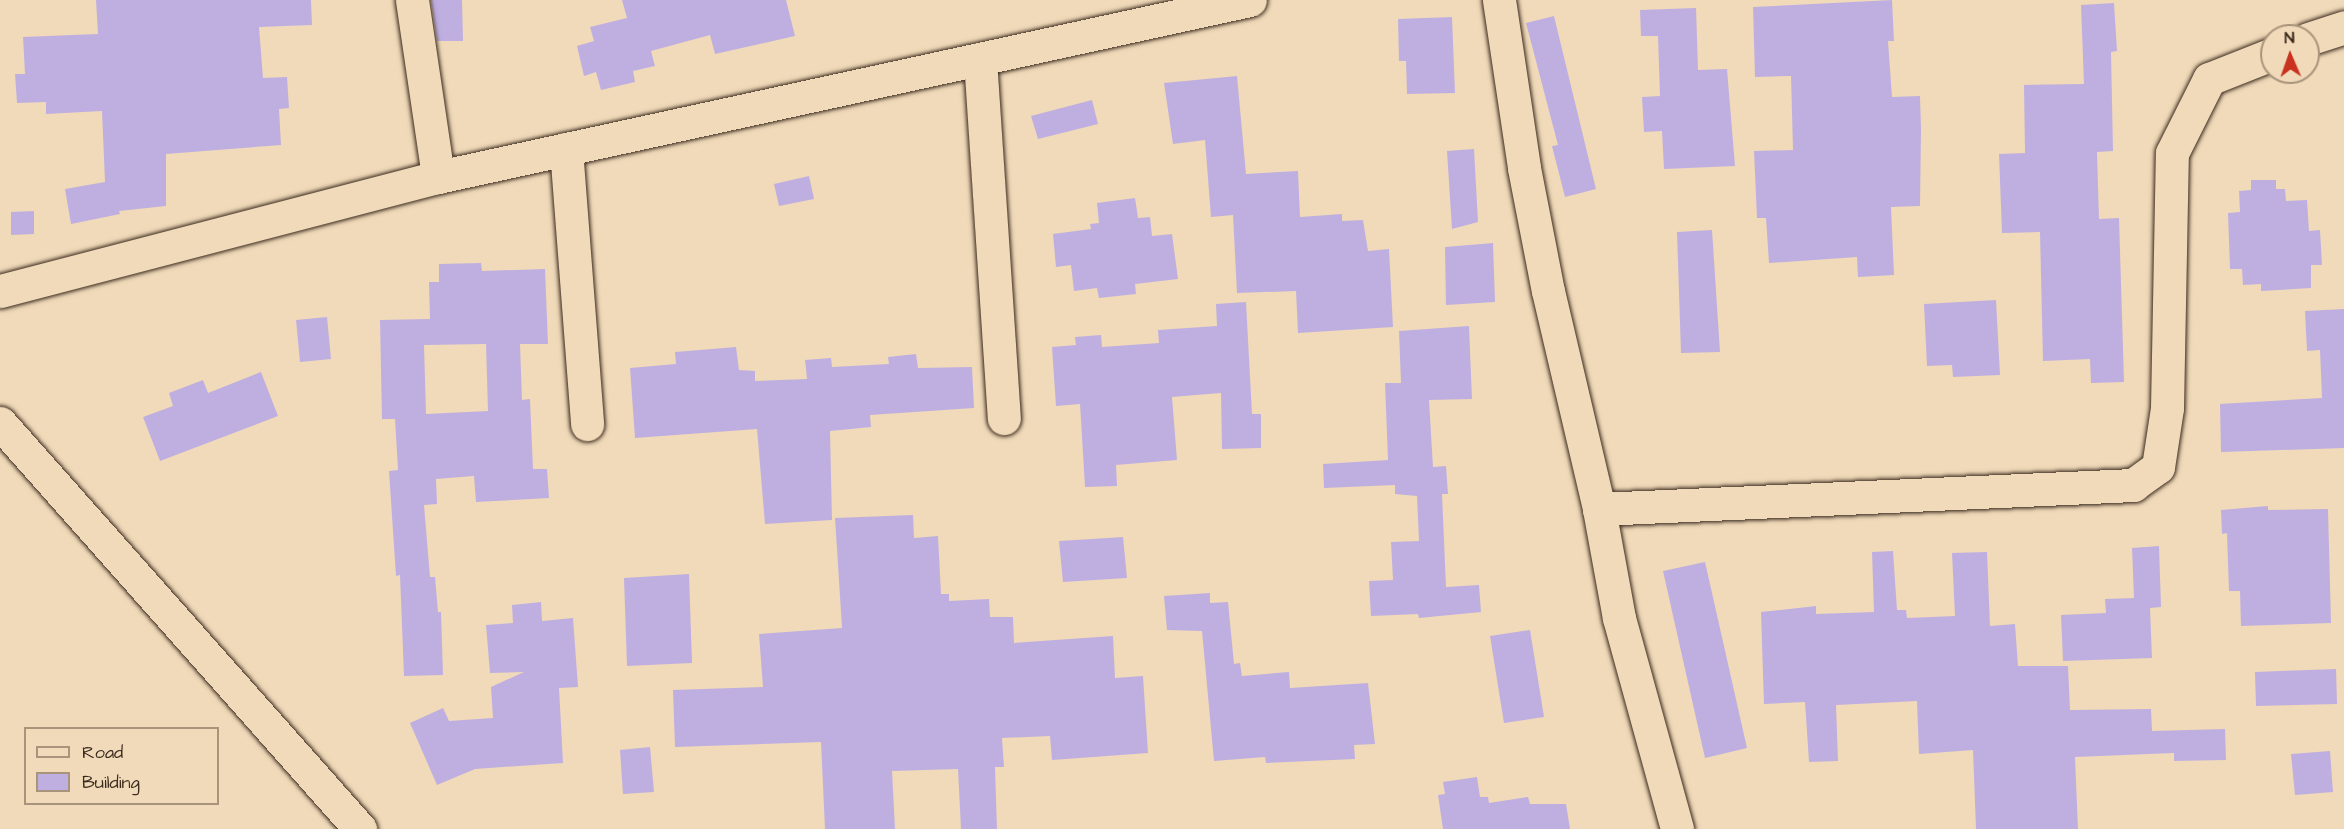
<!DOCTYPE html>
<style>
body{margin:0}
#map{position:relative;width:2344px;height:829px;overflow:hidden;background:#f0dab9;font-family:"Architects Daughter",sans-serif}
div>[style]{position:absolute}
.building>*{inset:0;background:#bfafe0}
.roads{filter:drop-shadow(0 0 2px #3b2a1e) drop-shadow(0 0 2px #3b2a1e)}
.street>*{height:33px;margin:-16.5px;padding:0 16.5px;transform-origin:16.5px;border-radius:16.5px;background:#f0dab9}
.secondary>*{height:33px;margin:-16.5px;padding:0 16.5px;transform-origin:16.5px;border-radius:16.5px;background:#f0dab9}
span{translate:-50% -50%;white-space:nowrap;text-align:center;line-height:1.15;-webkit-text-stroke:4.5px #f0dab9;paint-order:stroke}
.legend{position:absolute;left:24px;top:727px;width:195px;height:78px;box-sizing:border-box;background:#f0dab9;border:2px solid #a8947b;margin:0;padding:8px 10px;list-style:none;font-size:18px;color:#3b2a1e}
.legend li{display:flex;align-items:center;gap:12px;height:30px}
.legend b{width:30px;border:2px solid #a8947b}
.north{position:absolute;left:2260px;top:24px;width:60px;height:60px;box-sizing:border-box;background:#f0dab9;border:2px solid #a8947b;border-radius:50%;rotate:358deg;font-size:16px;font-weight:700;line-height:24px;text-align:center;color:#3b2a1e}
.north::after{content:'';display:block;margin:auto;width:21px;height:27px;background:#c8321e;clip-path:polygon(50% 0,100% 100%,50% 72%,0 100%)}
</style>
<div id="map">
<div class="building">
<i style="clip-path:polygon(96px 0,311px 0,312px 25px,259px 27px,263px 78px,287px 77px,289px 108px,279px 109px,281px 145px,166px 154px,166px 206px,119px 211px,120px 214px,71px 224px,65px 189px,105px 182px,102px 111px,46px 114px,46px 102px,17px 103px,15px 74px,25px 74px,23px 37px,98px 34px)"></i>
<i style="clip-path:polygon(431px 0,462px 0,463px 41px,437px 41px)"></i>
<i style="clip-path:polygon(622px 0,786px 0,795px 36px,715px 54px,710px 35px,651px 51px,655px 66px,633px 71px,635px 82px,601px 90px,596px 72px,584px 76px,577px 46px,594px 41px,590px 27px,627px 18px)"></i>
<i style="clip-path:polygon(1892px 0,1894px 41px,1888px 41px,1892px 97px,1920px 96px,1921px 129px,1920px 206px,1891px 207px,1894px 275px,1858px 277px,1857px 257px,1769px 263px,1766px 218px,1757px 218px,1754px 151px,1793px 150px,1791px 76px,1755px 77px,1753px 7px)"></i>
<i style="clip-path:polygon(2114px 3px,2117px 51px,2111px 52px,2113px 151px,2097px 152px,2099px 219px,2119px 218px,2124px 382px,2091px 383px,2090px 359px,2043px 361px,2040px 232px,2002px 233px,1999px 154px,2025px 153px,2024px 85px,2084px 84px,2081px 5px)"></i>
<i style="clip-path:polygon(1696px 8px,1698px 70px,1727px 69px,1735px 166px,1664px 169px,1662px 131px,1644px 132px,1642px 97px,1660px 96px,1658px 36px,1641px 36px,1640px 10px)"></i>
<i style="clip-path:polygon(1554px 16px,1596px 189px,1565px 197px,1552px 146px,1558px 145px,1526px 23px)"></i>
<i style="clip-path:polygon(1452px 17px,1455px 93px,1407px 94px,1406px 61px,1399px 61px,1398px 19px)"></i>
<i style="clip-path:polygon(1237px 76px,1246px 174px,1298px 171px,1300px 217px,1342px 214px,1342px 221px,1363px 220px,1368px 251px,1389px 249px,1393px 327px,1298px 333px,1296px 291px,1237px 293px,1233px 215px,1211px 217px,1205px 140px,1173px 144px,1164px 83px)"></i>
<i style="clip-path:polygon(1092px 100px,1098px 124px,1038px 139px,1031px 116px)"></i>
<i style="clip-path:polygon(1474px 149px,1478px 222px,1452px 229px,1447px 151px)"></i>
<i style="clip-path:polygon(809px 176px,814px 199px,779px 206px,774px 184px)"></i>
<i style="clip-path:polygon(2251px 180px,2276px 180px,2276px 189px,2285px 189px,2286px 201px,2307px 200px,2309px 231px,2320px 230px,2322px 265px,2311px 265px,2311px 288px,2261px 291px,2261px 284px,2243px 285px,2242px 269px,2230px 269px,2228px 213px,2240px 212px,2239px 191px,2251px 190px)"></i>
<i style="clip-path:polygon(1135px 198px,1138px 218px,1150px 217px,1152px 236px,1172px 234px,1178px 279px,1135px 284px,1136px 294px,1099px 298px,1097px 288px,1074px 291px,1071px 265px,1056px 267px,1053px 234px,1091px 229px,1090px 224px,1099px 223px,1097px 203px)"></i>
<i style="clip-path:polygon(34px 211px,34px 234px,11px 235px,11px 212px)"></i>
<i style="clip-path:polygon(1712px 230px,1720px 352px,1681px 353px,1677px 232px)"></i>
<i style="clip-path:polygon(1493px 243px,1495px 302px,1446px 305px,1445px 247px)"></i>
<i style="clip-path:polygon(evenodd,481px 263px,482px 271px,545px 269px,548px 344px,520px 344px,522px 400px,530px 399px,533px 469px,547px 469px,549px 498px,476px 502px,474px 476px,436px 479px,437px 504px,424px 505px,430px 577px,435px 577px,438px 612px,441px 612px,443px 675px,404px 676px,400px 575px,396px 576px,389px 471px,398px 470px,395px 419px,382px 419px,380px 320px,430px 319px,429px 282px,439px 282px,439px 264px,481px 263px,486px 344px,488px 411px,426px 414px,424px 345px,486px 344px)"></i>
<i style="clip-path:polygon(1996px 300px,2000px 375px,1953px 377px,1952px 365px,1927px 366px,1924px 304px)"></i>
<i style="clip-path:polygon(1246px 302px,1252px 414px,1261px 414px,1261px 448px,1222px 449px,1221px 393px,1172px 397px,1177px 460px,1116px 465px,1117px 486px,1085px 487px,1080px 404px,1056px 406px,1052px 347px,1076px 345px,1075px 337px,1101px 335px,1102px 347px,1159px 343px,1158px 330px,1217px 326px,1216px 304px)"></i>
<i style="clip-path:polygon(2344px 309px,2344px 448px,2221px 452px,2220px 404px,2322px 398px,2320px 350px,2307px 351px,2305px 311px)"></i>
<i style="clip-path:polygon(327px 317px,331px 359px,300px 362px,296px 320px)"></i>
<i style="clip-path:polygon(1469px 326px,1472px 399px,1429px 400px,1433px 467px,1446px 466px,1448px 494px,1442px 494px,1446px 587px,1479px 585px,1481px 612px,1419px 618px,1418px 614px,1371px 616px,1369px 581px,1393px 580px,1391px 542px,1419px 541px,1417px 496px,1395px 494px,1395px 485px,1324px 488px,1323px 464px,1388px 460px,1385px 383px,1401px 383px,1399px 331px)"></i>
<i style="clip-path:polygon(736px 347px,739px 370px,755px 371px,755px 381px,807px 379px,805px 360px,831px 358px,832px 367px,889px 364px,888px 357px,916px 354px,918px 368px,972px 367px,974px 408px,870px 415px,871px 427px,830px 431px,832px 520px,765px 524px,757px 429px,635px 438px,630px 368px,676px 364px,675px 352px)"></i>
<i style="clip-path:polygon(261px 372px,278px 416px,160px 461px,143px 417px,173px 406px,169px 393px,203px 380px,208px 393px)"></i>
<i style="clip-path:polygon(2268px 506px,2268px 510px,2328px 509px,2331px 623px,2241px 626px,2240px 591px,2229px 591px,2227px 533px,2222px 534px,2221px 510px)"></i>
<i style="clip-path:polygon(913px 515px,914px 538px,938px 536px,941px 594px,949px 594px,949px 601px,989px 599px,990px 617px,1013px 617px,1014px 643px,1113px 636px,1115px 678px,1143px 676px,1148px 753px,1052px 760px,1050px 736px,1002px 738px,1004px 767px,995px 767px,997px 829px,961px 829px,958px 769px,892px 771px,895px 829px,825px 829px,821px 742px,675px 747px,673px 690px,763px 687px,759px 634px,842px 628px,835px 518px)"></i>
<i style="clip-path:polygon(1123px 537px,1127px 578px,1063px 582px,1059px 541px)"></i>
<i style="clip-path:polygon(2159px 546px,2161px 607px,2150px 608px,2152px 658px,2063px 661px,2061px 615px,2106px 613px,2105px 599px,2134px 598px,2132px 548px)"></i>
<i style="clip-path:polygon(1893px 551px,1897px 610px,1906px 610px,1907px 618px,1955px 616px,1952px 553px,1987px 552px,1990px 626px,2015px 624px,2018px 666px,2068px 666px,2070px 710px,2151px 709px,2152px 731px,2225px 729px,2226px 760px,2174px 761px,2174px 753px,2075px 757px,2078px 829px,1976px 829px,1973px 750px,1919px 754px,1917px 701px,1836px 705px,1838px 761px,1809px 762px,1805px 702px,1764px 704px,1761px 612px,1816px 606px,1816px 614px,1874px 612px,1872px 552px)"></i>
<i style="clip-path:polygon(1705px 562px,1747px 748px,1705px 758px,1663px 571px)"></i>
<i style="clip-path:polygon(689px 574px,692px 663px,627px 666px,624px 578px)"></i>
<i style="clip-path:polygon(1210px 593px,1210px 603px,1228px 602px,1234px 664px,1240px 663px,1242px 676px,1289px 672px,1290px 688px,1368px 683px,1375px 744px,1354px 745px,1355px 759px,1266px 763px,1265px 757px,1214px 761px,1202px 631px,1167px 630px,1164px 596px)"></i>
<i style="clip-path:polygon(541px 602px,542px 621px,573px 618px,578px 687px,559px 688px,563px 763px,475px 769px,437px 785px,410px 723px,443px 708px,449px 721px,493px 718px,491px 687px,524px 672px,490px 673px,486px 625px,513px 623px,512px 605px)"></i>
<i style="clip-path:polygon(1530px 630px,1544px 717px,1504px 723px,1490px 636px)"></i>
<i style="clip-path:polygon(2336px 669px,2337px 704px,2256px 706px,2255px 672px)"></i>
<i style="clip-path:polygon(650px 747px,654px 792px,623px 794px,620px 750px)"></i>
<i style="clip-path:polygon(2330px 751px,2333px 792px,2295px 795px,2291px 754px)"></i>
<i style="clip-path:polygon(1477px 777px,1480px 797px,1488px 797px,1489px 803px,1528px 797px,1530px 804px,1566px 804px,1570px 829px,1443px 829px,1438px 795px,1445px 794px,1443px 782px)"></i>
</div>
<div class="roads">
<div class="street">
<i style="left:412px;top:0;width:179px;rotate:81.6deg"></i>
<i style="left:2308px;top:39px;width:38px;rotate:-18deg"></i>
<i style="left:980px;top:59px;width:360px;rotate:86.2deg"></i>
<i style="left:566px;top:149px;width:276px;rotate:85.6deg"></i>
<i style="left:0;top:423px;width:543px;rotate:48.44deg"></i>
<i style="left:1599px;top:509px;width:535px;rotate:-2.57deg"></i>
<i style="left:2133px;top:485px;width:31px;rotate:-36deg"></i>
<i style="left:2158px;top:467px;width:60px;rotate:-81.3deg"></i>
<i style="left:2167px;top:408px;width:255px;rotate:-88.9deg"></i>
<i style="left:2172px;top:153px;width:83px;rotate:-63.4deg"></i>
<i style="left:2209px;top:79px;width:68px;rotate:-21.6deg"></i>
</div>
<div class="secondary">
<i style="left:1499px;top:0;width:170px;rotate:81.5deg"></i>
<i style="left:1524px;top:168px;width:125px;rotate:79deg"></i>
<i style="left:1548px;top:291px;width:224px;rotate:76.8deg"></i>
<i style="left:1599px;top:509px;width:111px;rotate:79.6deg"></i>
<i style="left:1619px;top:618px;width:219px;rotate:74.6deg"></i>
<i style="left:0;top:291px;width:453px;rotate:-14.6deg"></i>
<i style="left:438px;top:177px;width:831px;rotate:-12.3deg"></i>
</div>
</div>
<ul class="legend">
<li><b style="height:8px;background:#f0dab9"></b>Road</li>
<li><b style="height:16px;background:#bfafe0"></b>Building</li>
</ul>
<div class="north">N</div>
</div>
